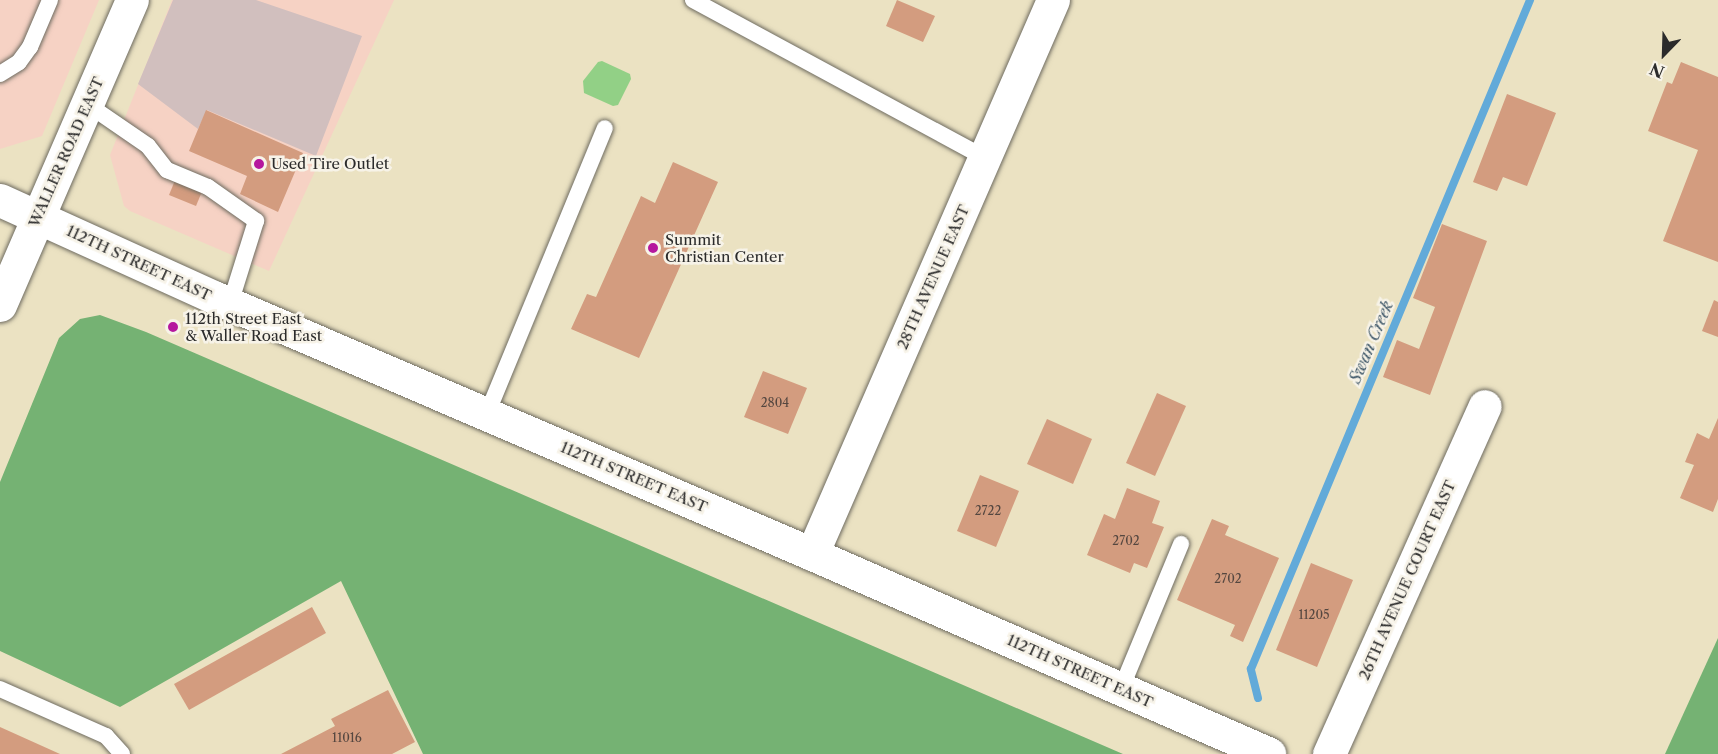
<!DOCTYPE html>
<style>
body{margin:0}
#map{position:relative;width:1718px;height:754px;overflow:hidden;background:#ebe2c2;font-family:"Libre Caslon Text",serif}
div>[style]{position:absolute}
.built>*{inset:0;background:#f6d2c4}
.industrial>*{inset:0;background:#d1bfbe}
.green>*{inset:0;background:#92d086}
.forest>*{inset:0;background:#75b273}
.stream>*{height:8px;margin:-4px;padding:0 4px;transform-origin:4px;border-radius:4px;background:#62aad9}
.building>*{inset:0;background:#d39c7f}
.roads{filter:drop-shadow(0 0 2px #6e6b60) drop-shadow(0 0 2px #6e6b60)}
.service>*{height:16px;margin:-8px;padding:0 8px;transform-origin:8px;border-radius:8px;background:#fff}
.minor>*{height:33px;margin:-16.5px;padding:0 16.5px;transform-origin:16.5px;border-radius:16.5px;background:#fff}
.tertiary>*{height:33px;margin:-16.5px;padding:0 16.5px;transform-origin:16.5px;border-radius:16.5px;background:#fff}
.secondary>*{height:33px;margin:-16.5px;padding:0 16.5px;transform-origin:16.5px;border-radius:16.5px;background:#fff}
.dots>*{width:16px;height:16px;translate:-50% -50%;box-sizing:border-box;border:3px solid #f7f3e8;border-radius:50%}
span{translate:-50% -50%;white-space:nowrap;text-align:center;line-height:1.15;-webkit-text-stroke:5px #f7f3e8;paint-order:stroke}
.number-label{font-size:12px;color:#554740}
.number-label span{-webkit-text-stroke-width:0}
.street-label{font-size:15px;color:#2b2b2b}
.poi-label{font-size:15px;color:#2b2b2b}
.left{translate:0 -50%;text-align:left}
.water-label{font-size:16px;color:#3e5768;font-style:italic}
.north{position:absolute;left:1634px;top:24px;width:60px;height:60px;-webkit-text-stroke:4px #f7f3e8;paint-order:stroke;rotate:203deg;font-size:16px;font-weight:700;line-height:24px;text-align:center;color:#2b2b2b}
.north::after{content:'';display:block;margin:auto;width:21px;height:27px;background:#2b2b2b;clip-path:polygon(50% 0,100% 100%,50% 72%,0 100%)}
</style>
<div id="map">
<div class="built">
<i style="clip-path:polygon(0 0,99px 0,42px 136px,0 149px)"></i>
<i style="clip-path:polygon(172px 0,394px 0,269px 271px,130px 211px,124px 206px,110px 155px)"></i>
</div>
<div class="industrial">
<i style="clip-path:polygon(173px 0,256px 0,362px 36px,316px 156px,207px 110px,198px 129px,138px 84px)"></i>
</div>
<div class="green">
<i style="clip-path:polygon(602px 61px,630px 74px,631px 79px,618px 105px,613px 106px,584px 93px,583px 81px,598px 62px)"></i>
</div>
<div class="forest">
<i style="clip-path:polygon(100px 315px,146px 332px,1123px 754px,423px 754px,341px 581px,120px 707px,0 651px,0 482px,59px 338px,80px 319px)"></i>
<i style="clip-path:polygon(1718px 638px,1718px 754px,1665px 754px)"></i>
</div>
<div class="stream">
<i style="left:1258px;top:698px;width:30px;rotate:-104deg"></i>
<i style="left:1251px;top:669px;width:725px;rotate:-67.36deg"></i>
</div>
<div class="building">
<i style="clip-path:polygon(897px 0,935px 16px,923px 42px,886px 26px)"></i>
<i style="clip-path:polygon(1681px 62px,1718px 77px,1718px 262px,1663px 241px,1698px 150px,1648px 131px,1667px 82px,1672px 84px)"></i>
<i style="clip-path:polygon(1507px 94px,1556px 113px,1527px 186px,1503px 177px,1497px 191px,1473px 182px)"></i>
<i style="clip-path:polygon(206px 110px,303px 153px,278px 212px,240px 194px,247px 176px,189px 151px)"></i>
<i style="clip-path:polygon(673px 162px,718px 182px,639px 358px,571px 329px,587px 294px,596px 297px,641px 196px,655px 203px)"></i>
<i style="clip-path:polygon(176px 178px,203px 189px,196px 206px,169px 195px)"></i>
<i style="clip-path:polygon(1442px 224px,1487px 241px,1430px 395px,1383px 377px,1397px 340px,1419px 349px,1435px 307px,1413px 298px)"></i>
<i style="clip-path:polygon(1714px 300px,1718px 302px,1718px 337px,1702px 331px)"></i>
<i style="clip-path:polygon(763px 371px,807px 388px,788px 434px,744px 417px)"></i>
<i style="clip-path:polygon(1157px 393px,1186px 406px,1155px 476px,1126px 463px)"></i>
<i style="clip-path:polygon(1718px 418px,1718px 499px,1713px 512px,1680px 498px,1694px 465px,1685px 462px,1697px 433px,1709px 439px)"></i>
<i style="clip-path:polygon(1047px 419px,1092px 439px,1073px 484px,1027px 464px)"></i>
<i style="clip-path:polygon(980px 475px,1019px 491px,996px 547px,957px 531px)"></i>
<i style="clip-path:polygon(1127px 488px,1160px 501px,1152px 523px,1164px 527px,1147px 568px,1134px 563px,1130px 573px,1087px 555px,1104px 514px,1115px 519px)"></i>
<i style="clip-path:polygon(1212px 519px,1229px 526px,1225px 535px,1279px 558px,1243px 642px,1230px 636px,1235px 625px,1177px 600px)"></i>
<i style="clip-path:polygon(1311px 563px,1353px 580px,1317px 667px,1276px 650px)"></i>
<i style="clip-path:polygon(312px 607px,326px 633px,189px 710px,174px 684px)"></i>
<i style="clip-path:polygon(388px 690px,415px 742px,392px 754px,281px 754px,335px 726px,331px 719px)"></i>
<i style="clip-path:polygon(0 727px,60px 754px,0 754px)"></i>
</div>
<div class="roads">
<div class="service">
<i style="left:693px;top:0;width:332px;rotate:28.4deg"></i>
<i style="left:0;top:74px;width:22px;rotate:-32deg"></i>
<i style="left:19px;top:62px;width:19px;rotate:-54deg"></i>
<i style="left:30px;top:47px;width:51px;rotate:-66.9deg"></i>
<i style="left:87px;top:104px;width:74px;rotate:34.5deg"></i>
<i style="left:148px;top:146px;width:31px;rotate:52deg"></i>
<i style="left:167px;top:170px;width:44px;rotate:22.5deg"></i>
<i style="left:208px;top:187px;width:59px;rotate:35.3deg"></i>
<i style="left:256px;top:221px;width:87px;rotate:107.4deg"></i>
<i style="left:487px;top:414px;width:309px;rotate:-67.6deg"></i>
<i style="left:0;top:689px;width:116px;rotate:23.9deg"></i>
<i style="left:106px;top:736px;width:24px;rotate:48deg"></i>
<i style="left:1121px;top:689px;width:157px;rotate:-67.5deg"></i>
</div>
<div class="minor">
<i style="left:812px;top:554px;width:604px;rotate:-66.49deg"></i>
<i style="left:1329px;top:754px;width:381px;rotate:-65.9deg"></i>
</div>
<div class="tertiary">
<i style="left:0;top:305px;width:332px;rotate:-66.6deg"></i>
</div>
<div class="secondary">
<i style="left:0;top:200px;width:237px;rotate:24.4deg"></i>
<i style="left:216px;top:298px;width:649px;rotate:23.24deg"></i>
<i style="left:812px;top:554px;width:499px;rotate:23.6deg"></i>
</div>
</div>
<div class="dots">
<i style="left:259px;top:164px;background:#b5179e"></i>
<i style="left:653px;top:248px;background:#b5179e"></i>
<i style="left:173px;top:327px;background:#b5179e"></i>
</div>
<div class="number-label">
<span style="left:775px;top:403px">2804</span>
<span style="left:988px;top:511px">2722</span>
<span style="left:1126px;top:541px">2702</span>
<span style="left:1228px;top:579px">2702</span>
<span style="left:1314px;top:615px">11205</span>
<span style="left:347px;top:738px">11016</span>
</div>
<div class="street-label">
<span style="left:66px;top:152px;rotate:-66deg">WALLER ROAD EAST</span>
<span style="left:139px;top:263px;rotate:25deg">112TH STREET EAST</span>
<span style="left:933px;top:277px;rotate:-66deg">28TH AVENUE EAST</span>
<span style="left:634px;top:477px;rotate:23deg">112TH STREET EAST</span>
<span style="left:1407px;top:580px;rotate:-66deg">26TH AVENUE COURT EAST</span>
<span style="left:1080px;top:671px;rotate:24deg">112TH STREET EAST</span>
</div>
<div class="poi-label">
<span class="left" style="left:271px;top:164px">Used Tire Outlet</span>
<span class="left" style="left:665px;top:248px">Summit<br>Christian Center</span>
<span class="left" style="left:185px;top:327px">112th Street East<br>&amp; Waller Road East</span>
</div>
<div class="water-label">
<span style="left:1371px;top:342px;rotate:-67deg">Swan Creek</span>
</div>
<div class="north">N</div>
</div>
